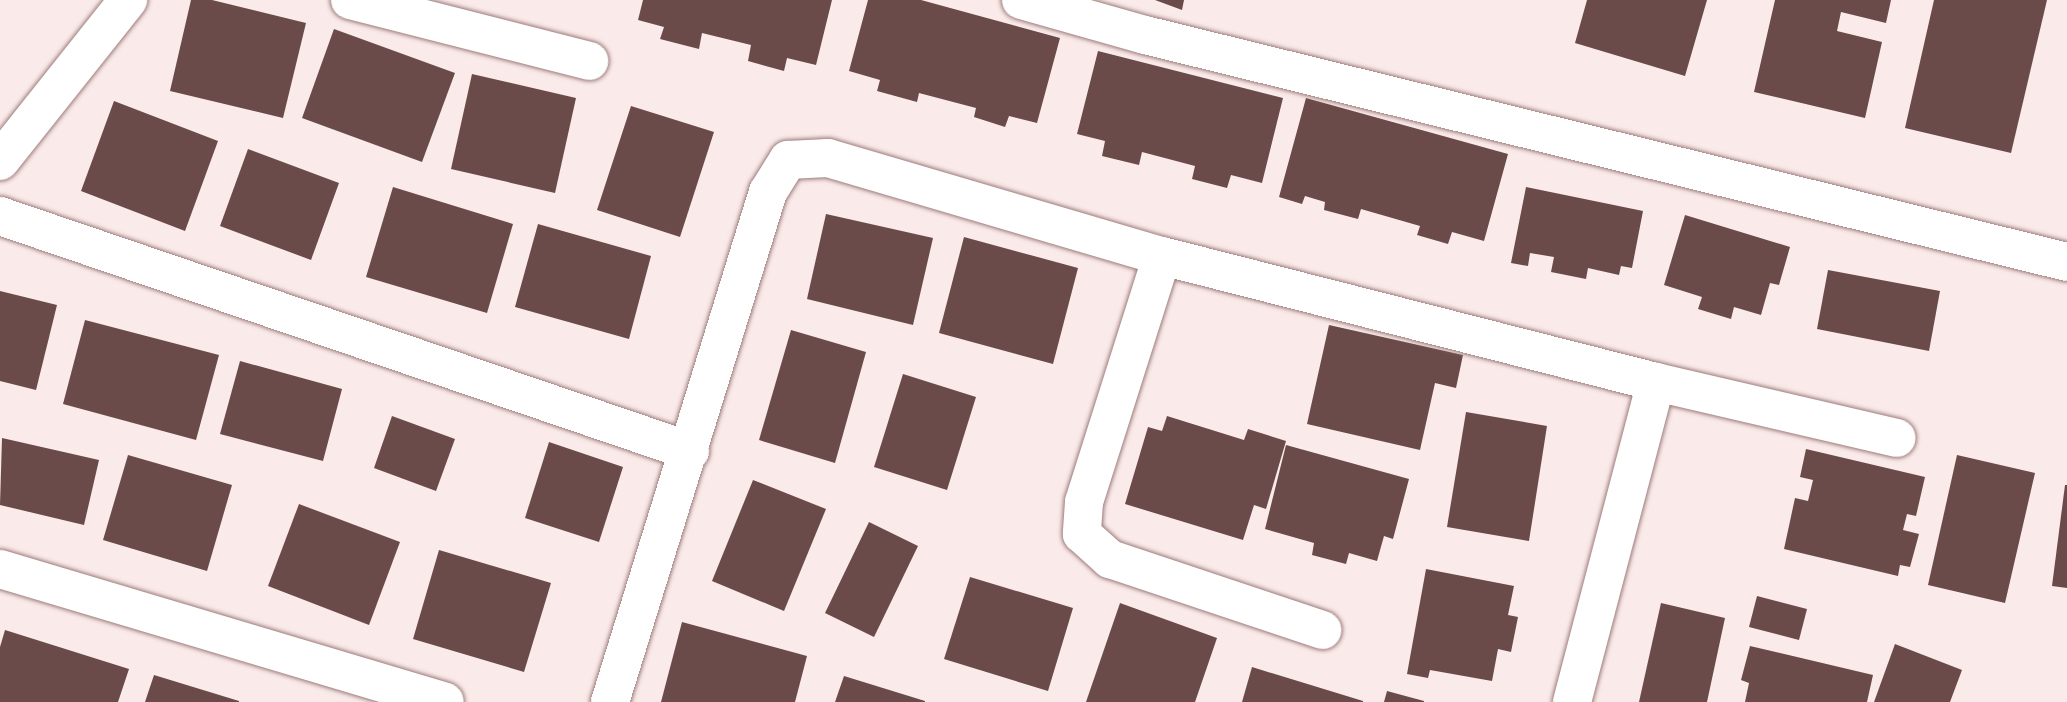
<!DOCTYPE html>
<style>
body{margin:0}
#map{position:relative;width:2067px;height:702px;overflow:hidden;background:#faebea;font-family:Manrope,sans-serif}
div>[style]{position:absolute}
.building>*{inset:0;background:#6a4b4a}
.roads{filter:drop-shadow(0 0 2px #9d7b7a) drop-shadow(0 0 2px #9d7b7a)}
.street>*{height:38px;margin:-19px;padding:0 19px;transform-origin:19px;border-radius:19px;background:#fff}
span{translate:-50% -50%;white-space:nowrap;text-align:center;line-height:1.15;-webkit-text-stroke:7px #fff;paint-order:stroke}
</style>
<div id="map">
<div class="building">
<i style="clip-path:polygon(191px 0,212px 0,306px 23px,283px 118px,170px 91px)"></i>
<i style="clip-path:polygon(643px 0,832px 0,816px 65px,787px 58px,784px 71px,748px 61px,751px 45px,702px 33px,699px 49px,660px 39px,664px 27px,638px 20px)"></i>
<i style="clip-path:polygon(868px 0,921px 0,1060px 38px,1037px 123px,1009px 116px,1005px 127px,974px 117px,976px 108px,919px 93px,917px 102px,877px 91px,880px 80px,849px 71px)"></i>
<i style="clip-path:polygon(1155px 0,1184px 0,1182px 10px)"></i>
<i style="clip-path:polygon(1587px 0,1707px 0,1685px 76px,1575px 43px)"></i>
<i style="clip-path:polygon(1775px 0,1891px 0,1886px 23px,1841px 12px,1837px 31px,1882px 42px,1865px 118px,1754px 92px)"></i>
<i style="clip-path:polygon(1934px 0,2047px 0,2011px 153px,1905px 128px)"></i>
<i style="clip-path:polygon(334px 29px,455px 73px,422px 162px,302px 118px)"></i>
<i style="clip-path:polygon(1098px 51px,1283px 98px,1262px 183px,1231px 175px,1227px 188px,1192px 179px,1195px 166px,1142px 152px,1139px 165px,1102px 156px,1105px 141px,1077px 134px)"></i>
<i style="clip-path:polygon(472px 74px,576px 98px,555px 193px,451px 169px)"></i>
<i style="clip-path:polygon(1306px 98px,1508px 154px,1484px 241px,1452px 232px,1448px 244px,1417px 235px,1420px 226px,1361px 209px,1358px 219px,1324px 210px,1325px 202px,1305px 196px,1302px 204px,1279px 197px)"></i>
<i style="clip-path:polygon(114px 101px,218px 141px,185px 231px,81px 191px)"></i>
<i style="clip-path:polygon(631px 106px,714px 132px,680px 237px,597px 210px)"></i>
<i style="clip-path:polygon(248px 149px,339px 183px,311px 260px,220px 226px)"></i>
<i style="clip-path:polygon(393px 187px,513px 224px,487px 313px,366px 277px)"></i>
<i style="clip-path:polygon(1526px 187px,1643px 211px,1632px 268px,1621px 266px,1619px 275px,1588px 268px,1586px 279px,1551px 272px,1554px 257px,1530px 253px,1528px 266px,1511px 263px)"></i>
<i style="clip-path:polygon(826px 214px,933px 238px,913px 325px,807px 299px)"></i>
<i style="clip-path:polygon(1685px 215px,1790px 247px,1779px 285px,1770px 283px,1761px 315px,1734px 307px,1731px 319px,1698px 309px,1702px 297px,1664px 285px)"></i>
<i style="clip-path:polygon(538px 224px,651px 256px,629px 339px,515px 307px)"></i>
<i style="clip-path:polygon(964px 237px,1078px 268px,1053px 364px,939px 333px)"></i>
<i style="clip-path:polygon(1828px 270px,1940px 291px,1929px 351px,1817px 329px)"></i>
<i style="clip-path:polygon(0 291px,57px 305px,36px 390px,0 381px)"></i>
<i style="clip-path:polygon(85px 320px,219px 355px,196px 440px,63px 404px)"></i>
<i style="clip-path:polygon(1329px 325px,1463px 355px,1456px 388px,1435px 383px,1420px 450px,1307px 424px)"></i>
<i style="clip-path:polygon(791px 330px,866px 352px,835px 463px,759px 440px)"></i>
<i style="clip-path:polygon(240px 361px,342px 389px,323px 461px,220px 434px)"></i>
<i style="clip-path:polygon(903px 374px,976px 397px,947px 490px,874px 467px)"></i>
<i style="clip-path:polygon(1466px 412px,1547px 426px,1529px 541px,1447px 527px)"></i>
<i style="clip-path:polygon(392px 416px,455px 439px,436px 491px,374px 468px)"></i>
<i style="clip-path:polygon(1167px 416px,1244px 440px,1248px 429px,1286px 441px,1266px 509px,1254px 505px,1243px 540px,1125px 504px,1148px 427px,1162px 431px)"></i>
<i style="clip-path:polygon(2px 438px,99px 460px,84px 525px,0 505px)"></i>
<i style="clip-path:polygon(549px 442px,623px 467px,599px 542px,525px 518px)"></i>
<i style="clip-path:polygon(1286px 445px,1409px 479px,1393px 539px,1384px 536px,1377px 561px,1349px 553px,1346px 564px,1312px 555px,1314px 543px,1265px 529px)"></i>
<i style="clip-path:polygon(1806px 449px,1925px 477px,1916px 516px,1907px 514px,1903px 530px,1919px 534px,1910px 567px,1900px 565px,1898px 576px,1784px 549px,1795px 498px,1808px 501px,1813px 480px,1800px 477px)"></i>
<i style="clip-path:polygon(128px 455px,232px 485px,207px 571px,103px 540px)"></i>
<i style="clip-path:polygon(1957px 455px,2035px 473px,2005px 603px,1928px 585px)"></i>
<i style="clip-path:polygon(753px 480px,826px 509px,784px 611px,712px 581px)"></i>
<i style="clip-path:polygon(2065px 485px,2067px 485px,2067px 588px,2052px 586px)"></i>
<i style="clip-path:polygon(299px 504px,400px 542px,369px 625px,268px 586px)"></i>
<i style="clip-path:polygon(869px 522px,918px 546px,874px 637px,825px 613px)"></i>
<i style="clip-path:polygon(439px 550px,551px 583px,524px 672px,413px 639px)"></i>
<i style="clip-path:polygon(1426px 569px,1514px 586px,1508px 615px,1518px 617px,1511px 652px,1498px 649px,1492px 681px,1430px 670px,1428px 678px,1407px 674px)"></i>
<i style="clip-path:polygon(970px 577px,1073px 608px,1048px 691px,944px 659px)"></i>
<i style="clip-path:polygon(1757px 596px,1807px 609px,1799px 640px,1749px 627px)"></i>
<i style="clip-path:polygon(1120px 603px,1217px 638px,1195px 702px,1086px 702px)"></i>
<i style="clip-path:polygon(1661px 603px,1725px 618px,1707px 702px,1639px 702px)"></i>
<i style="clip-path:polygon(682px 622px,807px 656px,795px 702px,661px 702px)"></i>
<i style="clip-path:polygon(5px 630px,129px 669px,118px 702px,0 702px,0 647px)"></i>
<i style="clip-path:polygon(1895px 644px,1962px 670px,1950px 702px,1874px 702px)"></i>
<i style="clip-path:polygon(1750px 646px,1873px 675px,1867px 702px,1745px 702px,1749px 683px,1741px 680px)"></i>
<i style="clip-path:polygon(1252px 667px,1363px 701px,1363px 702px,1242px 702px)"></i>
<i style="clip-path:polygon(154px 675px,239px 701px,239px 702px,145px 702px)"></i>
<i style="clip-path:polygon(844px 676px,925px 701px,925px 702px,835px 702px)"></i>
<i style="clip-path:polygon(1387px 691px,1424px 701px,1424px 702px,1384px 702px)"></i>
</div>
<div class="roads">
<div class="street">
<i style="left:350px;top:0;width:247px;rotate:14.3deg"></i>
<i style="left:1021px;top:0;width:129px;rotate:15.8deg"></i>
<i style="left:1145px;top:35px;width:950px;rotate:13.83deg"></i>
<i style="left:0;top:161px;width:206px;rotate:-51.5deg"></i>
<i style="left:0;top:216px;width:729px;rotate:18.81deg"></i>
<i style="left:1162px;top:256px;width:258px;rotate:107.6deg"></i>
<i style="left:1084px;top:502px;width:32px;rotate:94deg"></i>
<i style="left:1082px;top:534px;width:38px;rotate:42deg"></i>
<i style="left:1110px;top:559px;width:224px;rotate:18.5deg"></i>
<i style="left:0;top:569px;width:464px;rotate:16.6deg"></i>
<i style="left:610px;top:702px;width:534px;rotate:-72.79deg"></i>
<i style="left:768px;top:192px;width:38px;rotate:-58deg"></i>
<i style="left:788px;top:160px;width:40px;rotate:-2.9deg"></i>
<i style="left:828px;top:158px;width:348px;rotate:16.4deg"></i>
<i style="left:1162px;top:256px;width:510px;rotate:14.31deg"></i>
<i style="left:1656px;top:382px;width:247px;rotate:13.1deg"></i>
<i style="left:1572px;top:702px;width:331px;rotate:-75.3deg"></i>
</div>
</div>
</div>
